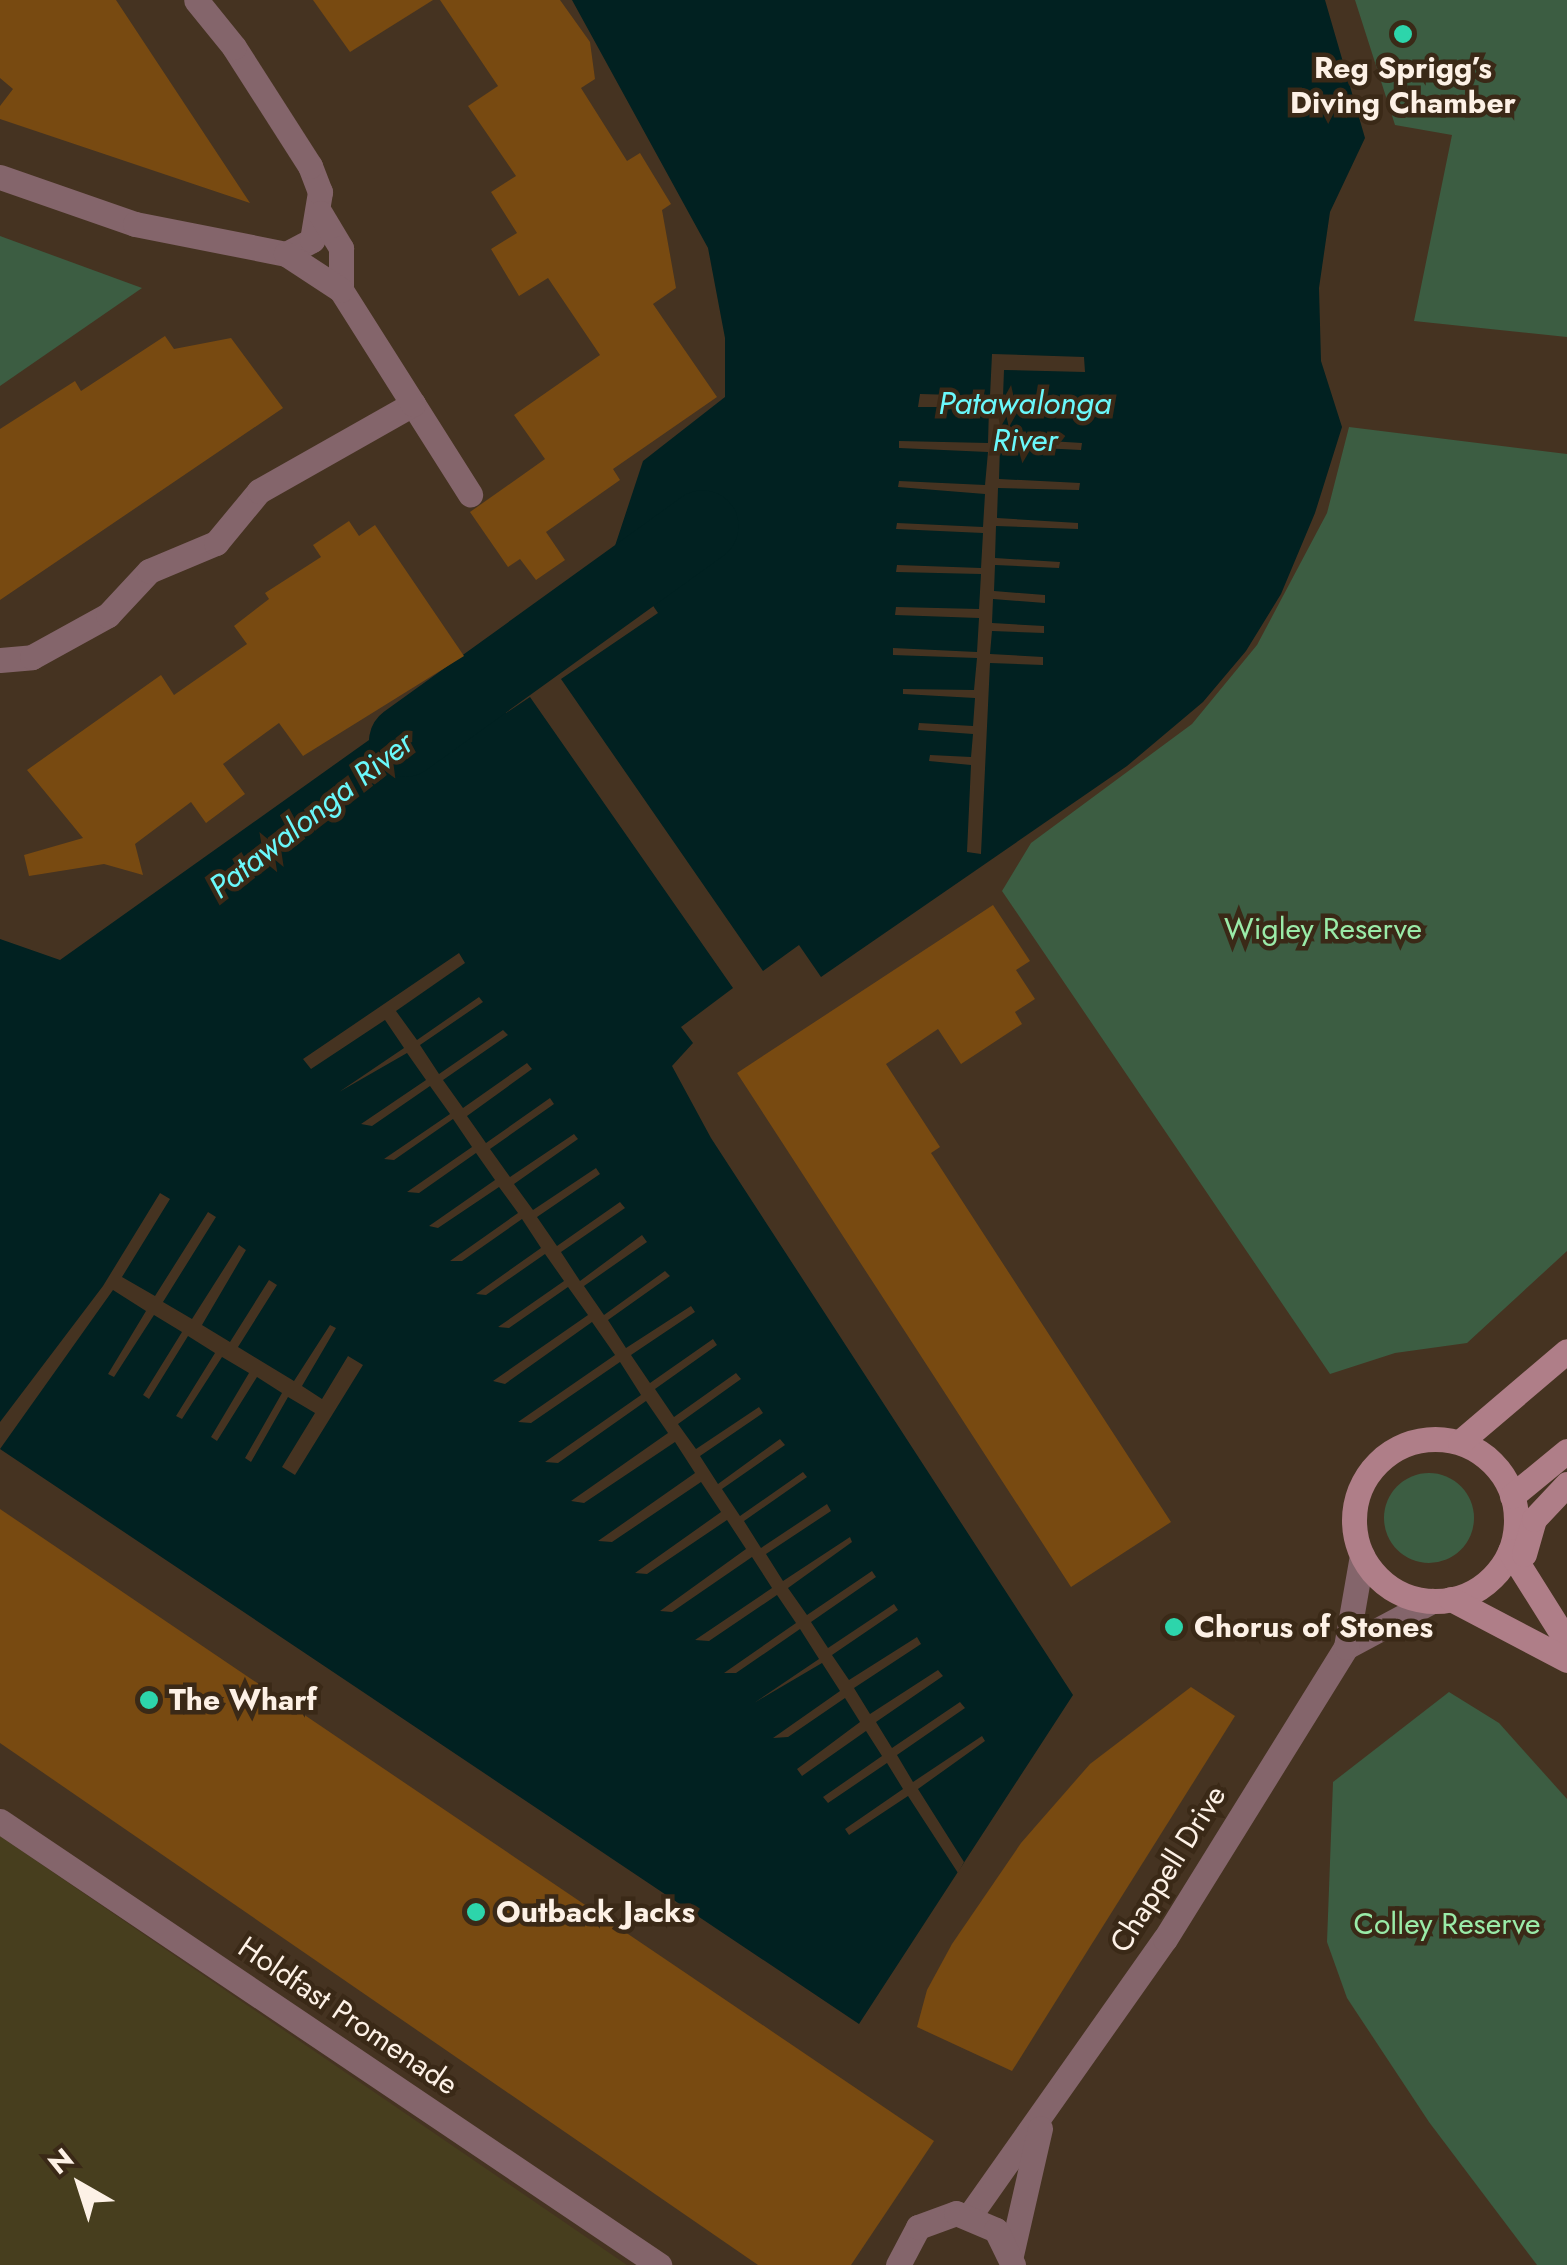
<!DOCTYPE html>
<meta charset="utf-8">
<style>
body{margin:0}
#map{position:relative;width:1567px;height:2265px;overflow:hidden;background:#453321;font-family:Jost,sans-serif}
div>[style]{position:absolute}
.green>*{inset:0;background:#3c5d42}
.round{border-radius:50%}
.sand>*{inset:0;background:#473e1e}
.water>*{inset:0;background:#012121}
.pier>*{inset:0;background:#453321}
.river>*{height:72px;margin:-36px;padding:0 36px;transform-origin:36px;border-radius:36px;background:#012121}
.building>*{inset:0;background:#784a11}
.street>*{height:25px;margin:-12.5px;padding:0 12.5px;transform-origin:12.5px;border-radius:12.5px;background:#84656b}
.secondary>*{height:25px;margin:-12.5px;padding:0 12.5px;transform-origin:12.5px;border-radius:12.5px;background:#af7e88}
.secondary>.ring{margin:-12.5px;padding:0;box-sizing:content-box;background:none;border:25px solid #af7e88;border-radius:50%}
.dots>*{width:28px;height:28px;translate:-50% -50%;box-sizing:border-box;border:5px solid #3a2917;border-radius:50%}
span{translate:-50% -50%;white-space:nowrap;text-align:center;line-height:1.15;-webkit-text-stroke:9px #3a2917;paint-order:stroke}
.poi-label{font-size:30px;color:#fdf1e6;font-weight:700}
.left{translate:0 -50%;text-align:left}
.park-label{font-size:30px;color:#9aeba8}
.street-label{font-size:30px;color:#fdf1e6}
.water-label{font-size:32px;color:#6af8fb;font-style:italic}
.north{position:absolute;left:30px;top:2135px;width:100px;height:100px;-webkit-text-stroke:8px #3a2917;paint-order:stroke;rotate:321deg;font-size:28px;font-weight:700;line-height:40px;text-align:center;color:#fdf1e6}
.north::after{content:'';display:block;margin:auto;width:35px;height:45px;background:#fdf1e6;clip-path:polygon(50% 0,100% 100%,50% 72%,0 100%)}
</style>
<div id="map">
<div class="green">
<i style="clip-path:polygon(1355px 0,1567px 0,1567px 337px,1414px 321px,1452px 135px,1395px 125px)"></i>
<i style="clip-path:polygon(0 236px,142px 288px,0 386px)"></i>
<i style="clip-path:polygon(1349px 427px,1567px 454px,1567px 1251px,1467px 1343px,1395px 1353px,1330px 1374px,1002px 891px,1031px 843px,1192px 724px,1257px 645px,1327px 513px)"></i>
<i class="round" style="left:1384px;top:1473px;width:90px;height:90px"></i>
<i style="clip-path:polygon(1449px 1692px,1499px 1723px,1567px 1799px,1567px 2265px,1537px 2265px,1429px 2122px,1347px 1998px,1327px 1942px,1333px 1782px)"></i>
</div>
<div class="sand">
<i style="clip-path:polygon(0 1836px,627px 2265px,0 2265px)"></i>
</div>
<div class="water">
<i style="clip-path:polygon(572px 0,1325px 0,1365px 138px,1330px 212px,1319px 288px,1321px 361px,1342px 427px,1315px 513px,1281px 594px,1246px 651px,1203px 702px,1127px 766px,821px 977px,799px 945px,763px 971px,561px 679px,658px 613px,643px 591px,635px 597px,610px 561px,643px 461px,725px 397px,725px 338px,708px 248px)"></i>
<i style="clip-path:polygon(607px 576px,625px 604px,504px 688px,485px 661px)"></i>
<i style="clip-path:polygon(473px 666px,506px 713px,530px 697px,733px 988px,681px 1027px,693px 1043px,672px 1066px,711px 1138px,1073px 1695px,859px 2024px,0 1449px,0 939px,60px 960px)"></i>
</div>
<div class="pier">
<i style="clip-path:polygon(992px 354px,1084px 357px,1085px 372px,1004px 370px,1003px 397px,1083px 403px,1083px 410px,1002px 407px,1000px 438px,1082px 443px,1081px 450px,1000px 446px,999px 479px,1080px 483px,1079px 490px,998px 488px,997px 518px,1078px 523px,1078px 529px,996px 526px,995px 558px,1060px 562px,1059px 568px,995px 565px,994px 591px,1045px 595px,1045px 603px,993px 599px,992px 623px,1044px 626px,1044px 633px,992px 631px,990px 654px,1043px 657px,1043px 665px,990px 663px,981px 854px,967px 852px,971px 765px,929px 761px,930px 755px,971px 757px,973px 734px,918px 730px,919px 723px,973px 726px,975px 698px,903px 694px,903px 689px,974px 690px,977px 658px,893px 655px,893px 648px,977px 652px,979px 618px,895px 615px,896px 607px,979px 609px,981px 574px,896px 572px,897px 565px,981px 568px,983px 533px,896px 529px,897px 523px,983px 527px,985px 494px,898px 487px,899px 481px,985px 485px,988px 452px,899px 448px,899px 441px,988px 443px,989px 407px,918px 407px,920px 394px,990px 396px)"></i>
<i style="clip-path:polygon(459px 953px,465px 963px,396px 1011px,417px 1040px,479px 997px,483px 1002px,420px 1045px,439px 1074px,503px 1030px,508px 1035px,443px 1080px,463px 1108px,527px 1063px,532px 1069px,467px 1116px,486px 1143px,550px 1098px,554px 1104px,490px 1149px,510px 1177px,574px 1134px,578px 1139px,514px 1184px,533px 1210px,596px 1168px,600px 1174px,537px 1217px,557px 1246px,620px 1202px,625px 1208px,561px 1252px,580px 1281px,642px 1235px,647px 1242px,584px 1286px,604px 1315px,665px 1271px,670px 1276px,608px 1320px,626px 1348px,691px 1306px,695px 1312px,631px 1355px,650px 1383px,713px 1339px,717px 1345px,655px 1389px,674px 1417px,736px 1373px,741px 1379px,678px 1424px,696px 1449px,759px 1407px,763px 1413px,700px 1456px,718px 1484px,780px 1439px,785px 1445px,722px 1489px,740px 1516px,803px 1472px,807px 1477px,744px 1521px,761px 1548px,827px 1504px,831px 1511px,766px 1554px,783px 1581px,850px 1537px,852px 1542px,788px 1588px,807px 1615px,872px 1571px,876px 1577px,811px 1622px,828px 1648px,894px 1604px,898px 1610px,832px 1655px,849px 1680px,917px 1637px,921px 1644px,854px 1688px,870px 1714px,938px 1670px,943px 1676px,876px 1722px,892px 1748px,960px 1702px,965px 1708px,897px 1755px,913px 1782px,982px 1736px,985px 1741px,918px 1789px,964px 1862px,958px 1873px,908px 1796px,849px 1835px,845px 1829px,903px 1789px,887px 1763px,828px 1803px,823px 1797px,882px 1756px,866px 1731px,802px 1776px,797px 1769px,860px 1722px,845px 1698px,788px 1737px,773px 1738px,840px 1691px,822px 1663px,754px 1703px,819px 1659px,800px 1629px,736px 1673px,724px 1673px,796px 1623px,777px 1595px,709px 1641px,695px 1640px,772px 1588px,752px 1557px,672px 1612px,660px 1611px,746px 1549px,727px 1520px,647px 1574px,635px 1573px,721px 1512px,701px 1482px,612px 1542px,598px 1541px,695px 1473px,675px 1442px,584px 1503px,571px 1501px,668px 1433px,646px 1401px,558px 1463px,545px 1462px,641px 1395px,620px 1362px,531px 1423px,518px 1422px,615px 1355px,592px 1322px,505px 1384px,493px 1381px,588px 1315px,568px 1287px,509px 1328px,498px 1327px,564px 1281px,545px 1254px,486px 1295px,476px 1294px,541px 1248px,522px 1219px,462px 1261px,450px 1261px,518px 1213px,499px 1187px,438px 1228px,429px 1226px,495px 1180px,476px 1153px,419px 1193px,407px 1192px,472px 1147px,453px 1119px,394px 1160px,384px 1159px,450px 1114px,430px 1086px,372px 1126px,361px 1124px,426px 1080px,407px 1053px,339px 1092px,404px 1048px,385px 1020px,311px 1069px,303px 1059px)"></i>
<i style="clip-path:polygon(160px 1193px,170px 1199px,122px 1277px,155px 1296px,208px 1212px,216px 1217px,163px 1302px,192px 1319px,239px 1245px,246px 1250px,202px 1325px,230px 1342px,269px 1280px,277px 1285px,238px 1347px,294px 1381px,330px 1325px,336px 1328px,302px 1386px,322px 1399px,348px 1356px,363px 1365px,295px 1475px,282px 1467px,315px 1413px,288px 1397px,251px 1462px,245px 1458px,282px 1393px,257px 1377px,217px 1441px,211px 1437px,249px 1373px,222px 1357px,182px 1419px,176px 1416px,215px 1353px,188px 1336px,149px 1399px,143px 1395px,182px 1332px,154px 1315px,114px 1377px,108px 1374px,146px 1311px,113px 1290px,0 1449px,0 1422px,103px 1286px)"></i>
</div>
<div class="river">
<i style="left:405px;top:741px;width:367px;rotate:-35.8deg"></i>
</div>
<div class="building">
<i style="clip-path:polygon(0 0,116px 0,250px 203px,0 119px,0 106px,13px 89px,0 78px)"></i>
<i style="clip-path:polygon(313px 0,433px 0,350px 52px)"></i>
<i style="clip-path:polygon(440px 0,560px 0,590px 42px,595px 79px,581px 88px,627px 161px,640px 153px,671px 204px,662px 210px,676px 288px,653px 304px,717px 397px,613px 469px,620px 480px,546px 532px,565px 560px,536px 580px,520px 559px,508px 567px,470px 512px,545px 459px,514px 415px,600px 355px,548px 278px,519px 296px,491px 249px,517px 233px,491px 192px,516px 176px,468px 106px,498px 86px)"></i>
<i style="clip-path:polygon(165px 336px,174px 349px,231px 338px,283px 408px,0 600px,0 429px,75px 381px,81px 391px)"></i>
<i style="clip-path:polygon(349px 521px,359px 536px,375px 525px,464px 656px,303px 756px,279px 723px,223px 764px,245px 794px,206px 823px,191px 802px,135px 844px,143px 875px,104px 864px,29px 876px,24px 855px,83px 838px,27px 770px,161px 675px,174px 695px,247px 644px,234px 626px,269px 599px,265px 593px,321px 557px,313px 545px)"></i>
<i style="clip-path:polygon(993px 905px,1030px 961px,1016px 970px,1035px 999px,1015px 1012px,1022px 1024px,961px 1064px,938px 1029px,886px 1064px,940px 1147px,931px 1153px,1171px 1522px,1071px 1587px,737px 1073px)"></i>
<i style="clip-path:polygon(0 1509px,934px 2141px,851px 2265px,758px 2265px,0 1743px)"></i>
<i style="clip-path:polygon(1191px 1687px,1235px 1716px,1012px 2071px,917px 2027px,927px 1990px,952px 1944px,1021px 1843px,1090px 1764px)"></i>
</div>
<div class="street">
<i style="left:0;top:177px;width:143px;rotate:19.2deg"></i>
<i style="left:135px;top:224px;width:154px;rotate:11.2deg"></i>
<i style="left:286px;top:254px;width:30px;rotate:-28deg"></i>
<i style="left:312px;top:240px;width:49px;rotate:-80.5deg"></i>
<i style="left:320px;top:192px;width:28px;rotate:-111deg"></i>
<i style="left:310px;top:166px;width:141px;rotate:-122.6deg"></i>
<i style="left:234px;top:47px;width:60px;rotate:-129deg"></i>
<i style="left:320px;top:213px;width:41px;rotate:59deg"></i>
<i style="left:341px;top:248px;width:42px;rotate:90deg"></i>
<i style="left:413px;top:404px;width:107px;rotate:57.7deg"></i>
<i style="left:0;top:660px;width:32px;rotate:-5deg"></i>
<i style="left:32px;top:657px;width:87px;rotate:-28.9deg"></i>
<i style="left:108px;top:615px;width:60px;rotate:-47deg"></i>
<i style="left:149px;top:571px;width:73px;rotate:-22.7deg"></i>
<i style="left:216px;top:543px;width:67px;rotate:-50.4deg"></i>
<i style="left:259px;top:491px;width:177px;rotate:-29.5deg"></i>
<i style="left:413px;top:404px;width:135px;rotate:-122.3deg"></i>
<i style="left:341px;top:290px;width:66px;rotate:-146.8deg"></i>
<i style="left:1346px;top:1647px;width:98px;rotate:-28.1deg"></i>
<i style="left:0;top:1821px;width:795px;rotate:33.97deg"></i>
<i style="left:970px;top:2215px;width:338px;rotate:-54.8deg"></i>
<i style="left:1165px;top:1939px;width:344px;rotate:-58.2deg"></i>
<i style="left:1346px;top:1647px;width:93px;rotate:-80.1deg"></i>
<i style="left:1011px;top:2255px;width:130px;rotate:-77.1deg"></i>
<i style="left:898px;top:2265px;width:43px;rotate:-62.2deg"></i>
<i style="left:918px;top:2227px;width:40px;rotate:-20.2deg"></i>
<i style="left:956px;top:2213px;width:43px;rotate:23deg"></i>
<i style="left:996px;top:2230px;width:39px;rotate:64deg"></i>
</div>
<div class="secondary">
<i class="ring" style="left:1354px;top:1439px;width:137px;height:137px"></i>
<i style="left:1460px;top:1442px;width:140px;rotate:-40.4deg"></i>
<i style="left:1512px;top:1496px;width:71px;rotate:-39.3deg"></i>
<i style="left:1510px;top:1551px;width:107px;rotate:57.9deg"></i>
<i style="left:1524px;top:1554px;width:36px;rotate:-74deg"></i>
<i style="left:1534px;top:1519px;width:48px;rotate:-46.7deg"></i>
<i style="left:1451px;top:1599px;width:131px;rotate:27.7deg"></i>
</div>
<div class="dots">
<i style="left:1403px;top:34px;background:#2dd5ab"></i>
<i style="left:1174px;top:1627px;background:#2dd5ab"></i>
<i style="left:149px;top:1700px;background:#2dd5ab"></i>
<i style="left:476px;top:1912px;background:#2dd5ab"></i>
</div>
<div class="poi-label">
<span style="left:1403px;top:85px">Reg Sprigg’s<br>Diving Chamber</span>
<span class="left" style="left:1194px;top:1627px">Chorus of Stones</span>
<span class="left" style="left:169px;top:1700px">The Wharf</span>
<span class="left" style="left:496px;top:1912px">Outback Jacks</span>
</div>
<div class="park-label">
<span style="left:1323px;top:929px">Wigley Reserve</span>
<span style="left:1447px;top:1924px">Colley Reserve</span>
</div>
<div class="street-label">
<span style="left:1168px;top:1869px;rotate:-58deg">Chappell Drive</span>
<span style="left:348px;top:2016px;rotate:34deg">Holdfast Promenade</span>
</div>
<div class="water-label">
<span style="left:1025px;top:422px">Patawalonga<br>River</span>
<span style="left:311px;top:815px;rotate:-38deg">Patawalonga River</span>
</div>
<div class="north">N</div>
</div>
